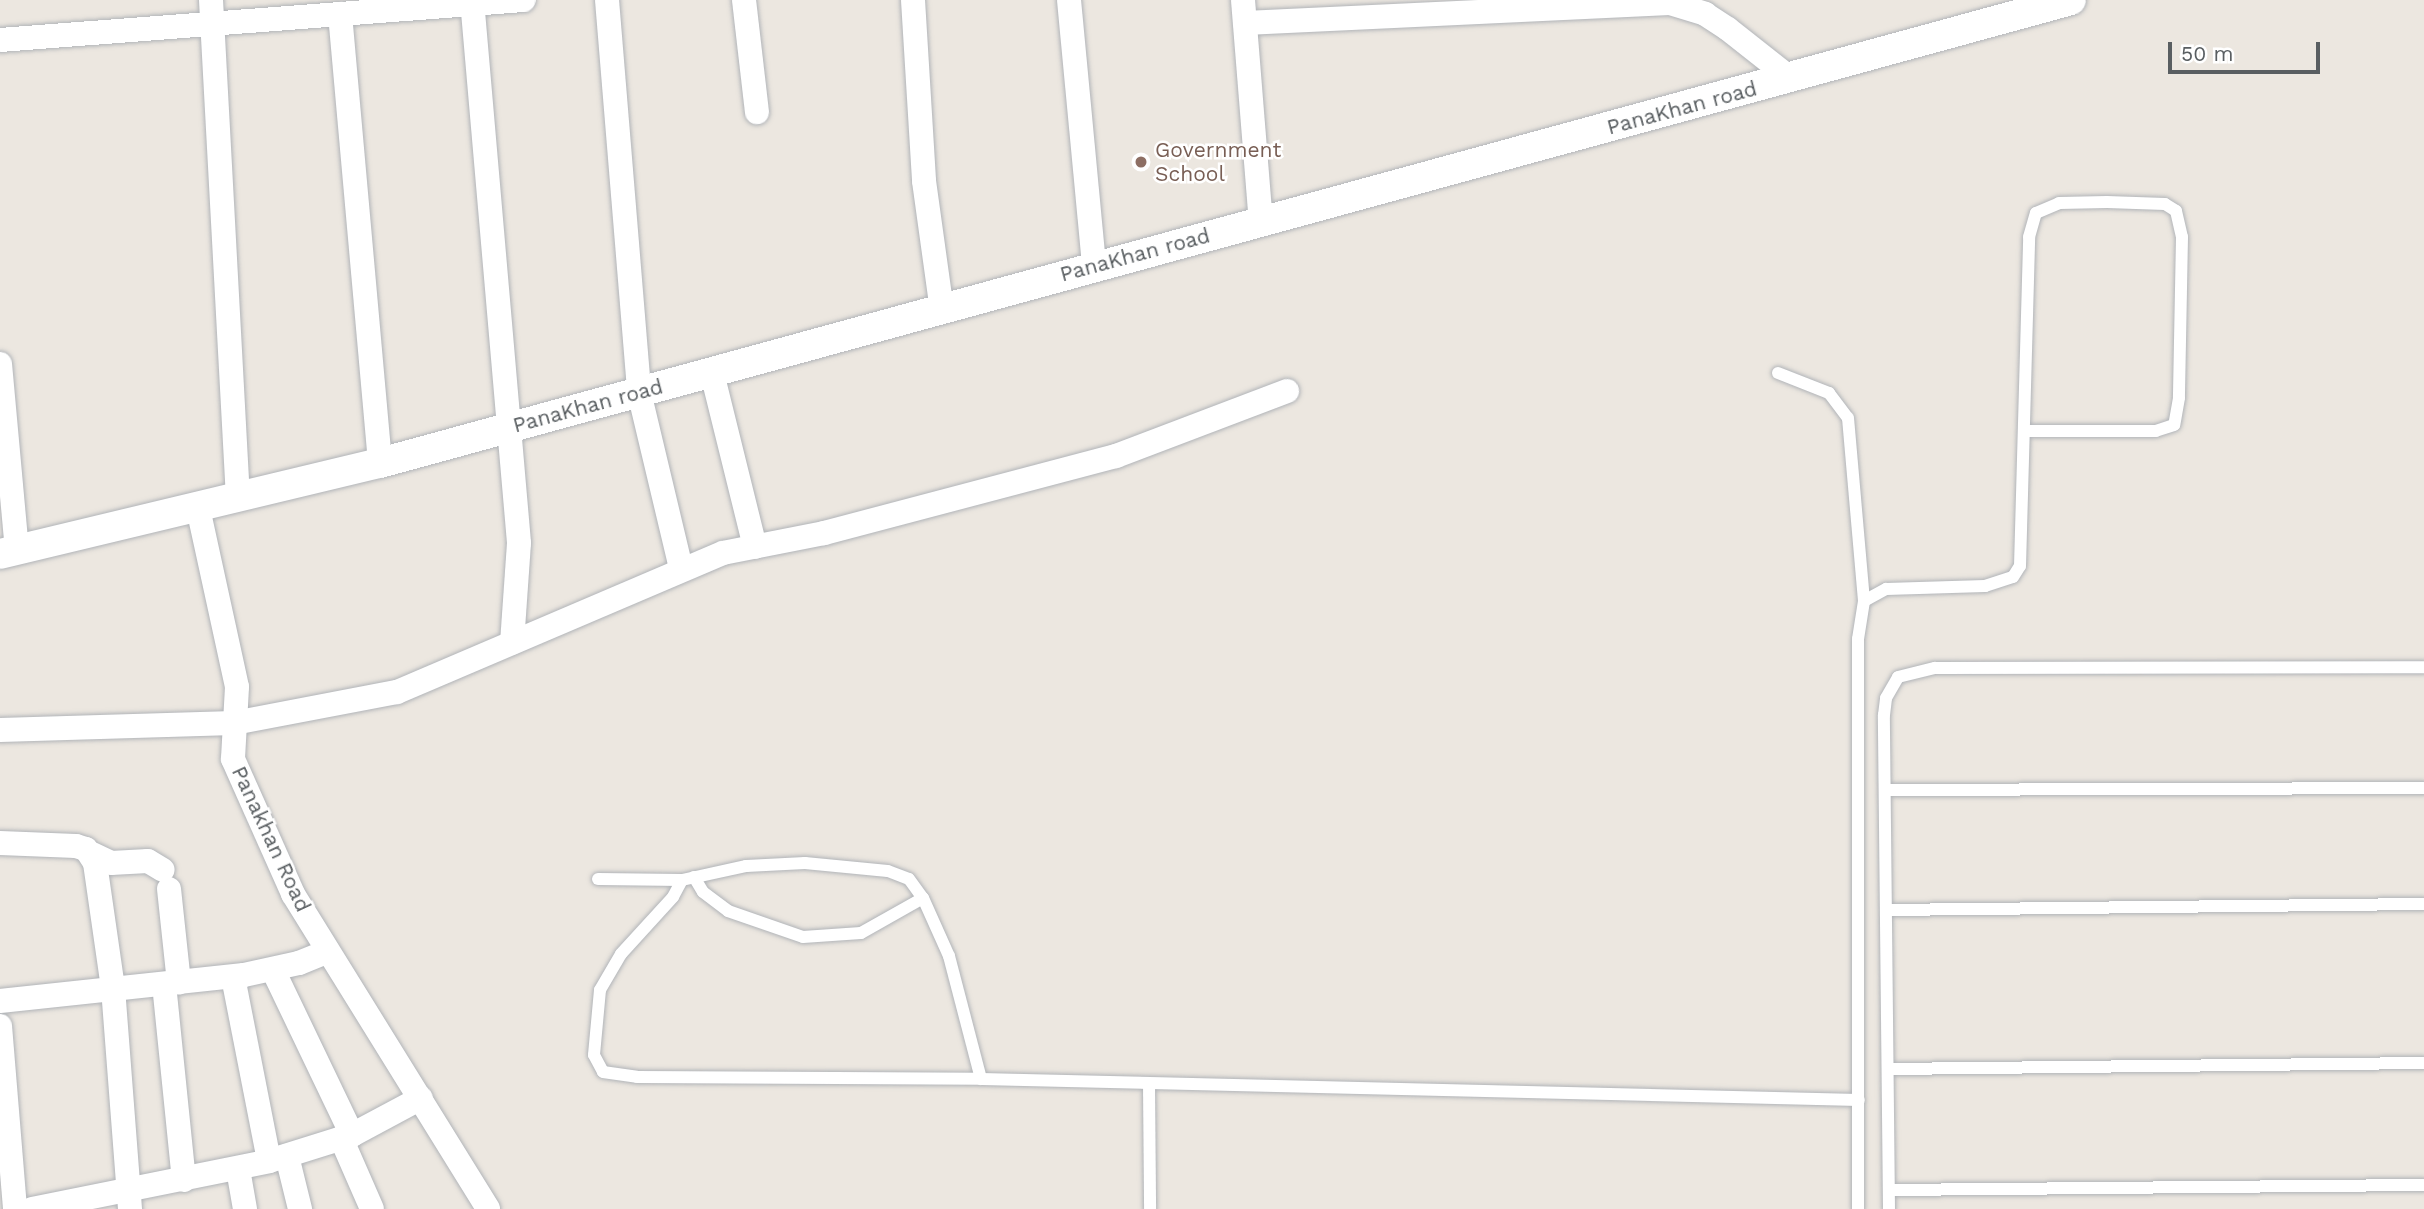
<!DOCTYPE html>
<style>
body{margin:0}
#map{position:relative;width:2424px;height:1209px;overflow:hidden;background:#ece7e0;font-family:"Work Sans",sans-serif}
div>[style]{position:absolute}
.roads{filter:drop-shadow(0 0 2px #b1b4b8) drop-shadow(0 0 2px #b1b4b8)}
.service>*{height:12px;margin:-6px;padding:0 6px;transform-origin:6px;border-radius:6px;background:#fff}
.minor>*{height:24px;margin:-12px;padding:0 12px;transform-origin:12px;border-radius:12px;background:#fff}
.tertiary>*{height:30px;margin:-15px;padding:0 15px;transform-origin:15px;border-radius:15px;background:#fff}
.dots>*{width:19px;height:19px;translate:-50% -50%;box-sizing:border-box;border:4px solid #fff;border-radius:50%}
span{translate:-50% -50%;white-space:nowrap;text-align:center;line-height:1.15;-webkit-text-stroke:5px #fff;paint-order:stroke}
.street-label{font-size:21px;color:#595e61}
.education-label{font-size:21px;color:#785e54}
.left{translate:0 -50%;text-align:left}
.scale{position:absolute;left:2168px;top:42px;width:152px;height:32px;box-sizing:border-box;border:4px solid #595e61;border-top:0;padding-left:9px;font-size:21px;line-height:24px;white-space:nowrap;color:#595e61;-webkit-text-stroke:5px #fff;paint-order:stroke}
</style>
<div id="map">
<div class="roads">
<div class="service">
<i style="left:1778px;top:373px;width:55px;rotate:21.4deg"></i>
<i style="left:1829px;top:393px;width:31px;rotate:53deg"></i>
<i style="left:1848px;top:418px;width:184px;rotate:85deg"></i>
<i style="left:1885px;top:790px;width:539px;rotate:-0.21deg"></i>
<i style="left:694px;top:877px;width:17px;rotate:59deg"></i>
<i style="left:703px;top:892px;width:31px;rotate:37deg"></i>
<i style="left:728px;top:911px;width:79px;rotate:19.1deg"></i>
<i style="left:803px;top:937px;width:58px;rotate:-3.9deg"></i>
<i style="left:861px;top:933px;width:71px;rotate:-29.4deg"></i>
<i style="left:598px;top:879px;width:84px;rotate:0.7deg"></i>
<i style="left:682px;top:880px;width:66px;rotate:-12.3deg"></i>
<i style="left:746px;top:866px;width:59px;rotate:-2.9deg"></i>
<i style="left:805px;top:863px;width:83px;rotate:5.5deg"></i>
<i style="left:888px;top:871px;width:22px;rotate:21deg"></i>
<i style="left:909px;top:879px;width:24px;rotate:54deg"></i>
<i style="left:923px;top:898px;width:64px;rotate:65.9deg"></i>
<i style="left:949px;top:956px;width:127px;rotate:75.4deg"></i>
<i style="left:682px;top:880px;width:19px;rotate:118deg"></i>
<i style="left:673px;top:897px;width:77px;rotate:132.4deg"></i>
<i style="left:621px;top:954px;width:42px;rotate:120.3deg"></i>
<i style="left:600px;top:990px;width:65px;rotate:95.3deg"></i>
<i style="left:594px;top:1055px;width:19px;rotate:62deg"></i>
<i style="left:603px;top:1072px;width:34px;rotate:8deg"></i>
<i style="left:637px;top:1077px;width:344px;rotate:0.3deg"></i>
<i style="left:981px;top:1079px;width:878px;rotate:1.37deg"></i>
<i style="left:1886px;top:910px;width:538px;rotate:-0.64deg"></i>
<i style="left:1888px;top:1069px;width:536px;rotate:-0.64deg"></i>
<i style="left:1149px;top:1085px;width:124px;rotate:89.5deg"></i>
<i style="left:1889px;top:1190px;width:535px;rotate:-0.54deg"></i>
<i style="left:1858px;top:1209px;width:570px;rotate:-90deg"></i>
<i style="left:1858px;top:639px;width:38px;rotate:-81deg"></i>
<i style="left:1864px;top:601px;width:25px;rotate:-29deg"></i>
<i style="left:1886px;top:589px;width:99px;rotate:-1.7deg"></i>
<i style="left:1985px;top:586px;width:29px;rotate:-18deg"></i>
<i style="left:2013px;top:577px;width:13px;rotate:-58deg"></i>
<i style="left:2020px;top:566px;width:329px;rotate:-88.4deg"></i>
<i style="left:2029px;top:237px;width:25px;rotate:-74deg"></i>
<i style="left:2036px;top:213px;width:25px;rotate:-23deg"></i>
<i style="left:2059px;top:203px;width:48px;rotate:-1.2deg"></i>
<i style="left:2107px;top:202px;width:58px;rotate:2deg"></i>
<i style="left:2165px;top:204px;width:13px;rotate:32deg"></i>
<i style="left:2176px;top:211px;width:27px;rotate:77deg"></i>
<i style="left:2182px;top:237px;width:161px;rotate:91.1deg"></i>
<i style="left:2179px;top:398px;width:27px;rotate:100deg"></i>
<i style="left:2174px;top:425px;width:19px;rotate:162deg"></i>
<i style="left:2156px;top:431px;width:129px;rotate:180deg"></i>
<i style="left:1889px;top:1209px;width:494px;rotate:-90.6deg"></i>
<i style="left:1884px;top:715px;width:17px;rotate:-83deg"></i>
<i style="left:1886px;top:698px;width:24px;rotate:-60deg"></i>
<i style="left:1898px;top:677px;width:38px;rotate:-14deg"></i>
<i style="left:1935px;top:668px;width:489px;rotate:-0.1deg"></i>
</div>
<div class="minor">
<i style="left:211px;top:0;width:498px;rotate:86.9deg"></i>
<i style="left:472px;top:0;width:545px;rotate:85.05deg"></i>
<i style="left:519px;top:543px;width:100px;rotate:94deg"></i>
<i style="left:607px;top:0;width:393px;rotate:85.3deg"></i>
<i style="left:639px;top:392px;width:181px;rotate:76.6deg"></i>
<i style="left:744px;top:0;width:113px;rotate:83.4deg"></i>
<i style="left:913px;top:0;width:181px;rotate:86.5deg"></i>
<i style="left:924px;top:181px;width:130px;rotate:82.1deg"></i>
<i style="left:1069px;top:0;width:266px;rotate:84.6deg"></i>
<i style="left:1243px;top:0;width:223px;rotate:85.4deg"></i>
<i style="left:340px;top:14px;width:451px;rotate:84.9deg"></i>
<i style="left:1245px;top:23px;width:425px;rotate:-2.7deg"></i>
<i style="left:1670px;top:3px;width:37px;rotate:17deg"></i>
<i style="left:1705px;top:14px;width:27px;rotate:33deg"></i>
<i style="left:1728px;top:29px;width:79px;rotate:38.3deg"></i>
<i style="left:0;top:40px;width:525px;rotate:-4.37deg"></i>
<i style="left:0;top:364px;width:187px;rotate:84.8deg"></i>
<i style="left:712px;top:373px;width:179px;rotate:76.1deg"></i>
<i style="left:198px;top:508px;width:183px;rotate:77.7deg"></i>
<i style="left:237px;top:687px;width:72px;rotate:93.2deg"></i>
<i style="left:233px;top:759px;width:148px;rotate:66deg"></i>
<i style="left:293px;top:894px;width:370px;rotate:58.2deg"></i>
<i style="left:0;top:730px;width:234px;rotate:-1.7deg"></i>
<i style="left:234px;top:723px;width:166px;rotate:-10.8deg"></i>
<i style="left:397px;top:692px;width:354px;rotate:-23.1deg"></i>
<i style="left:723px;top:553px;width:103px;rotate:-11.2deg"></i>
<i style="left:824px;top:533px;width:302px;rotate:-14.8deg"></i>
<i style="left:1116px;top:456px;width:183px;rotate:-20.8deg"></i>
<i style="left:0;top:843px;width:76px;rotate:2.3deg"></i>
<i style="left:76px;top:846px;width:10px;rotate:17deg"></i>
<i style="left:86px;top:849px;width:17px;rotate:57deg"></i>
<i style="left:95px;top:863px;width:126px;rotate:81.8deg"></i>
<i style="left:113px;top:988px;width:222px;rotate:85.6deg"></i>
<i style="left:92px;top:854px;width:21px;rotate:25deg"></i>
<i style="left:111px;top:863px;width:37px;rotate:-3deg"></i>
<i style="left:148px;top:861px;width:17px;rotate:31deg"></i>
<i style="left:169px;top:889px;width:94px;rotate:83.9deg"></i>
<i style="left:273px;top:970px;width:183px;rotate:64.4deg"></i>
<i style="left:233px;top:977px;width:187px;rotate:78.9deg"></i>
<i style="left:164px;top:984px;width:197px;rotate:84.2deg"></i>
<i style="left:0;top:1001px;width:245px;rotate:-6.1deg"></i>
<i style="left:244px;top:975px;width:56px;rotate:-12.3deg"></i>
<i style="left:299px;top:963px;width:31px;rotate:-22deg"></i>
<i style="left:0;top:1026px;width:184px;rotate:85.3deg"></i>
<i style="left:341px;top:1138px;width:77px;rotate:66.4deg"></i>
<i style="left:287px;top:1156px;width:55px;rotate:76.2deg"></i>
<i style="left:238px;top:1169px;width:41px;rotate:80.1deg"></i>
<i style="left:32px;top:1209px;width:242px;rotate:-11.4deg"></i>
<i style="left:269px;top:1161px;width:87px;rotate:-17.4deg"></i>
<i style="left:352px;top:1135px;width:78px;rotate:-28.2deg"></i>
</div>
<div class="tertiary">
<i style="left:0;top:554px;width:391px;rotate:-13.5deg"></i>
<i style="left:380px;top:463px;width:1753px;rotate:-15.31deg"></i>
</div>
</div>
<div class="dots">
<i style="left:1141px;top:162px;background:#8d6e63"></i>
</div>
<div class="street-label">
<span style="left:1682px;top:108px;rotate:-15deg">PanaKhan road</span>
<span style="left:1135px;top:255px;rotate:-15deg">PanaKhan road</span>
<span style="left:588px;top:406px;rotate:-15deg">PanaKhan road</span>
<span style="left:271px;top:839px;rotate:65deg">Panakhan Road</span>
</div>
<div class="education-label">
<span class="left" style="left:1155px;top:162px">Government<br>School</span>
</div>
<div class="scale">50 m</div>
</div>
